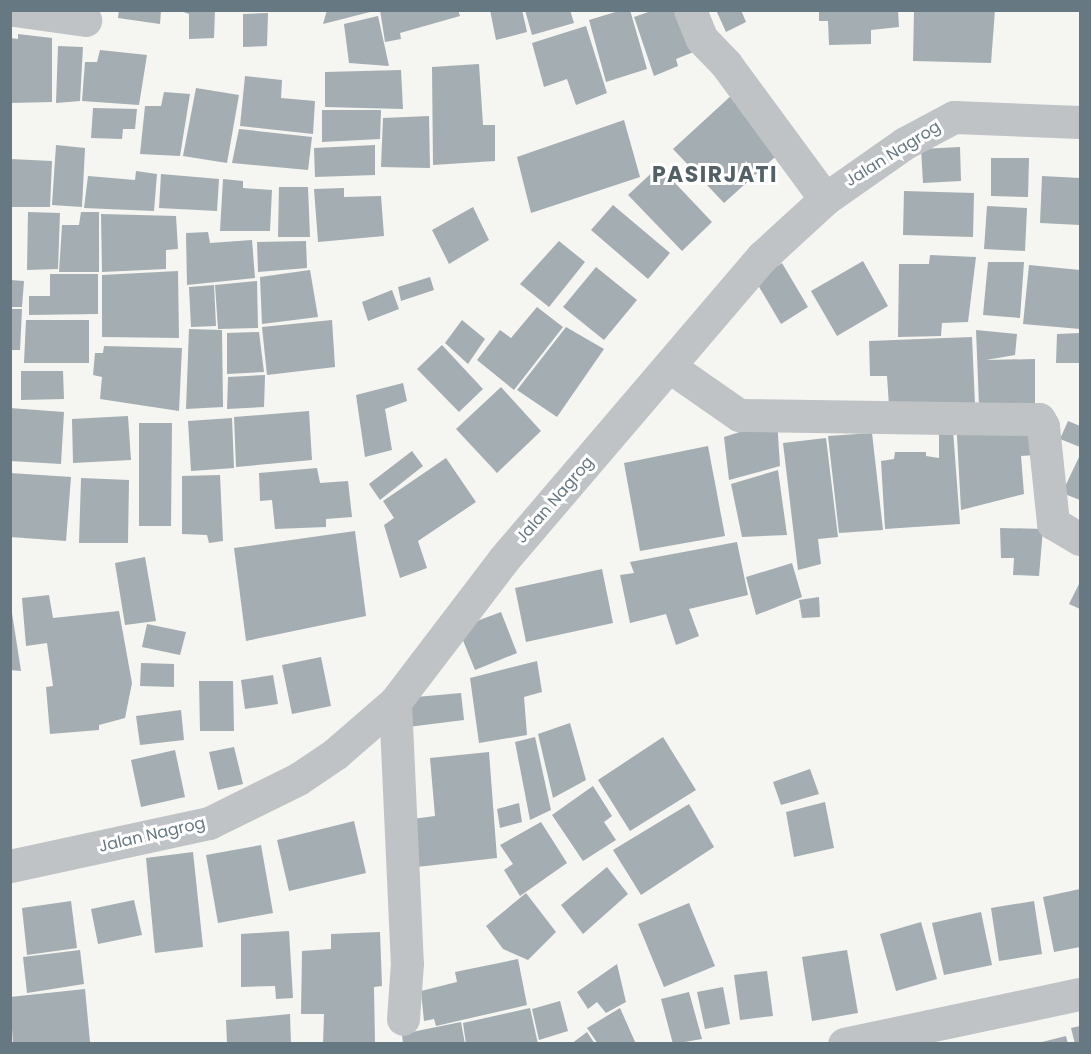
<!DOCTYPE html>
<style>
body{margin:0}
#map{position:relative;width:1091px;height:1054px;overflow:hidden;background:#f5f5f2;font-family:Poppins,sans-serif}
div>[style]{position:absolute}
.building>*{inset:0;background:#a4adb1}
.minor>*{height:33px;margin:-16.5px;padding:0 16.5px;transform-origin:16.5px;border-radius:16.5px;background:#bfc3c6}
span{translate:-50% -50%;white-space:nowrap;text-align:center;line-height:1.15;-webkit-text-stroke:6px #fff;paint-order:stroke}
.street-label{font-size:16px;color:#667881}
.district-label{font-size:22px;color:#536167;font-weight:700;letter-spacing:1.5px}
.frame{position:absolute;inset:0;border:12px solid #667881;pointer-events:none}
</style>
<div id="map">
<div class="building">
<i style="clip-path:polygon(119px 10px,161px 10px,160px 24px,118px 18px)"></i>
<i style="clip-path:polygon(178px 10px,215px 10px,214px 38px,189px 39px,189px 14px)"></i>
<i style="clip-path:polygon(327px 10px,374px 10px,374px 11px,323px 24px)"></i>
<i style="clip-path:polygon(380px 10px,458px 10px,460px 16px,400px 33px,401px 39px,385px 42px)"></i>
<i style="clip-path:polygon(490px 10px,522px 10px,527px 32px,496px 40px)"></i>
<i style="clip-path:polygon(525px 10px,570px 10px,574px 23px,532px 35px)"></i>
<i style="clip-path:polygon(622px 10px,630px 10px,647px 69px,606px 82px,589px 20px)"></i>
<i style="clip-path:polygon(654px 10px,684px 10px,696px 51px,676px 59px,678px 66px,654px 76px,634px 17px)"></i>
<i style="clip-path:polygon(716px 10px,741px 10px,746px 22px,726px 32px)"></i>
<i style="clip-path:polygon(819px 10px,898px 10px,899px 27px,871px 30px,871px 44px,829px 45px,828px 21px,819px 21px)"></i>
<i style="clip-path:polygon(914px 10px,995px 10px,991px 63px,913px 61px)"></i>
<i style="clip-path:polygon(268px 13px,267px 46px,243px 47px,243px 14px)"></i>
<i style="clip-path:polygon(378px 16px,389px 66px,349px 63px,344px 24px)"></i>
<i style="clip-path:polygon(586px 26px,607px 93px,576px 105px,567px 79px,544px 87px,532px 43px)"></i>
<i style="clip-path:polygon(18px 34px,52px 38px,52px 102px,10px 103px,10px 38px,18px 39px)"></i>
<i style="clip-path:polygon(58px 46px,83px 47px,80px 101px,56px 103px)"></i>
<i style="clip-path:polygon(100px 50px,147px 55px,139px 105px,82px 101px,85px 62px,97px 62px)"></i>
<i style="clip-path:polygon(479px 64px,483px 125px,495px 125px,495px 161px,433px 165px,432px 67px)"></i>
<i style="clip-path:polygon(401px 70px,403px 109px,325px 107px,325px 72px)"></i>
<i style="clip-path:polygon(245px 76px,282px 80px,281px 98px,315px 101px,313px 134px,240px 126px)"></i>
<i style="clip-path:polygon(196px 88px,239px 95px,227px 163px,183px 156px)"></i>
<i style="clip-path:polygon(164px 92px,190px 94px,180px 156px,140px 154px,145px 106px,161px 106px)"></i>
<i style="clip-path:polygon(733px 94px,784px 149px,724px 203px,673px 149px)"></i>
<i style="clip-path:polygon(93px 108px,137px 109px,135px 129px,123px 129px,122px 139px,91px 138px)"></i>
<i style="clip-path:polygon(322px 110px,381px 110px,380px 139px,322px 142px)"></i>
<i style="clip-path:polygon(429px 116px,430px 168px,381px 167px,383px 118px)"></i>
<i style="clip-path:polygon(624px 120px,640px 177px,531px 213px,517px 157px)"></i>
<i style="clip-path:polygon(239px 129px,312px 137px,308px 170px,232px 163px)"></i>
<i style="clip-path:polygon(56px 145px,85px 148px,82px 207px,52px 205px)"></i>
<i style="clip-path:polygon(375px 145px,375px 175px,315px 177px,314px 148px)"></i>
<i style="clip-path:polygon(960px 147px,961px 181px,923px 183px,921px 149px)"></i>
<i style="clip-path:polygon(991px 158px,1029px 158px,1028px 197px,991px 196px)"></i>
<i style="clip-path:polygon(10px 159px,52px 161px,50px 207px,10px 207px)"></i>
<i style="clip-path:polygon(659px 166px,712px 222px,682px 251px,628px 195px)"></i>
<i style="clip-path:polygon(136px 171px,157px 174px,154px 211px,84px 208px,88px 176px,135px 180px)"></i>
<i style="clip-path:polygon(161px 174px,219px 179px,217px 211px,159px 208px)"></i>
<i style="clip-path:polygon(1042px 176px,1080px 178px,1080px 225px,1040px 223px)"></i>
<i style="clip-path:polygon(223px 179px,243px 181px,243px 188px,272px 190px,270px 231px,220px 231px)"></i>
<i style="clip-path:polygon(279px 187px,308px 187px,310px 237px,278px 237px)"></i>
<i style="clip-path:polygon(344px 188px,344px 197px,381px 196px,384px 236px,318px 242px,314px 189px)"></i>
<i style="clip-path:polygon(904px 191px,974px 193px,973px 237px,903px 235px)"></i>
<i style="clip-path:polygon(613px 205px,670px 253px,648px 279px,591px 230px)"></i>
<i style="clip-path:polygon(987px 206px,1027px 208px,1025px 251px,984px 249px)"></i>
<i style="clip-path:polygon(473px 207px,489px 240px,449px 264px,432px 230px)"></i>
<i style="clip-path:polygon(28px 212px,60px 213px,58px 269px,27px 270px)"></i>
<i style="clip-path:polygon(81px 212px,99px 212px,99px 272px,59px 272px,62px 225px,79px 225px)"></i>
<i style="clip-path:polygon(101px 214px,176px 216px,178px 249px,166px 250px,166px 269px,102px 272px)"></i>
<i style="clip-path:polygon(208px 232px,210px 243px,252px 240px,255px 278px,187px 285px,186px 233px)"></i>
<i style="clip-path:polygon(306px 241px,307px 268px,258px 272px,257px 242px)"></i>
<i style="clip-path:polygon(559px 241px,585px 262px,549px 307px,520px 284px)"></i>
<i style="clip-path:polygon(930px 255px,976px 257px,968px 322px,942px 323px,941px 336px,898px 337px,899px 264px,929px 264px)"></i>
<i style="clip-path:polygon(863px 261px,888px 306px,837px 336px,811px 291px)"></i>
<i style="clip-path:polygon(988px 262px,1024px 262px,1020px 318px,983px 315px)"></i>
<i style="clip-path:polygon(782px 263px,808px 307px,781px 324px,755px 280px)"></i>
<i style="clip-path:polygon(1029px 265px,1080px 270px,1080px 329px,1023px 324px)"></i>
<i style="clip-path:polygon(596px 267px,637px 300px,604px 340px,563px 307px)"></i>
<i style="clip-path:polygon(310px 270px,318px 317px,262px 324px,260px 277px)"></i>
<i style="clip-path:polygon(178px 271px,179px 338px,102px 337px,102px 275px)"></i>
<i style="clip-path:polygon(50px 274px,98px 274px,98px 314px,29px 315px,29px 296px,50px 296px)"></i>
<i style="clip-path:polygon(430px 277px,434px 290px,401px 301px,398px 287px)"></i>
<i style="clip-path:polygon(10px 280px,24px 281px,22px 307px,10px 307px)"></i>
<i style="clip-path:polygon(257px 281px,258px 328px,218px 329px,215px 285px)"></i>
<i style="clip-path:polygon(214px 285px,216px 326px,191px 327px,189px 287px)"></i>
<i style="clip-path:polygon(392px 290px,399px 309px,368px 321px,362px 302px)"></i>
<i style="clip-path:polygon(537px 307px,563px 327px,514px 390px,477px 360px,500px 330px,511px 338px)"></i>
<i style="clip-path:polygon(10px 309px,22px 309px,20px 350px,10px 350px)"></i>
<i style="clip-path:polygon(26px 320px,89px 320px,89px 363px,24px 363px)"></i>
<i style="clip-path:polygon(332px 320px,335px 367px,267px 375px,262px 327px)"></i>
<i style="clip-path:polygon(462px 320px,485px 339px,468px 364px,445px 343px)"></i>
<i style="clip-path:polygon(566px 327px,604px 349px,557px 417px,517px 390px)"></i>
<i style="clip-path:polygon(189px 329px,222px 330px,223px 407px,186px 409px)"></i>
<i style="clip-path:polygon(976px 330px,1017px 334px,1015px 355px,986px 360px,1035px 359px,1035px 405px,979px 406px)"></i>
<i style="clip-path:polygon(259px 332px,264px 372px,227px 374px,227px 333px)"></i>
<i style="clip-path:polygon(1080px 333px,1080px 363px,1056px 363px,1057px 334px)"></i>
<i style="clip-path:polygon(972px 337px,975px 404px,889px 406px,887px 376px,870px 376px,869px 341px)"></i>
<i style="clip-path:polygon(442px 345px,483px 389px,459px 412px,417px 369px)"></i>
<i style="clip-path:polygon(104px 346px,182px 348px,179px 411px,100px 399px,102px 377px,93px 375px,95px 353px,103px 353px)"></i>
<i style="clip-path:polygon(21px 371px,63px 371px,64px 399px,21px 400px)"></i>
<i style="clip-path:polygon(265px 375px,264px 407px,227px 409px,228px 377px)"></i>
<i style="clip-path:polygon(403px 383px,407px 401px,385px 409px,392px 450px,365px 457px,356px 395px)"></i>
<i style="clip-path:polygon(501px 387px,541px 431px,497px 473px,456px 429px)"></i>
<i style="clip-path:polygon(10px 408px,64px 412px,61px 464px,10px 461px)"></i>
<i style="clip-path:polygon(309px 411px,312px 460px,236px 467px,234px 417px)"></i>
<i style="clip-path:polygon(128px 416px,131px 460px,73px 463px,72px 419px)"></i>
<i style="clip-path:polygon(232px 418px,234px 468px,191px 471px,188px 421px)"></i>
<i style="clip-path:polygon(956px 418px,1026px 425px,1035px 455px,1021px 456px,1024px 494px,961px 510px)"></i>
<i style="clip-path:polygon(777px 420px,780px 466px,729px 480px,724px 437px)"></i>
<i style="clip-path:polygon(1068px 421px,1080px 426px,1080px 447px,1060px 439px)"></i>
<i style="clip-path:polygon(139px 423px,172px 423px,171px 526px,139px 526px)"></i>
<i style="clip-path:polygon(939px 430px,953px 430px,960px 524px,885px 529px,881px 461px,894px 459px,895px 452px,926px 452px,926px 456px,939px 458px)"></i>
<i style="clip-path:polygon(872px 433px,883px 530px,839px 533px,828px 436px)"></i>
<i style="clip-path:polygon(826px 438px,838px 537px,818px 539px,821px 564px,798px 570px,783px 443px)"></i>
<i style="clip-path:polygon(708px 446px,725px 536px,640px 551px,624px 463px)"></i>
<i style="clip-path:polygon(412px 451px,423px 466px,380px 500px,369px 484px)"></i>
<i style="clip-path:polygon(1080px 455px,1080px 500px,1062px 493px)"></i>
<i style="clip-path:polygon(446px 458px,476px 502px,418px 541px,427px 568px,400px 578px,384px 525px,394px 518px,383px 501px)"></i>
<i style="clip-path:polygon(317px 468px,320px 483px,348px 481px,352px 517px,326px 519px,326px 527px,275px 529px,272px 500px,260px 501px,259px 473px)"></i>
<i style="clip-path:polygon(778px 470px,787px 535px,742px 537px,731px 484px)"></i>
<i style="clip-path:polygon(10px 473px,71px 477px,66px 541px,10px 537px)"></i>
<i style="clip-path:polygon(220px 475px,223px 541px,209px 543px,207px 535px,182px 534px,182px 476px)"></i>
<i style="clip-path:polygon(81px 478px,129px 480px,128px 543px,79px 543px)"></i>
<i style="clip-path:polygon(1000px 528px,1043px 529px,1039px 576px,1013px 575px,1014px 558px,1001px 558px)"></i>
<i style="clip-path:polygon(355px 531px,366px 616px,246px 641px,234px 548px)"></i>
<i style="clip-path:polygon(737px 542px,748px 595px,689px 609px,699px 636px,676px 645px,666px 614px,630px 623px,620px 575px,634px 573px,630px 562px)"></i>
<i style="clip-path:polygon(145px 557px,156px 621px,125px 625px,115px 563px)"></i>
<i style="clip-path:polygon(792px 563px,802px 597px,756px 615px,746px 577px)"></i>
<i style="clip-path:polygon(602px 569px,613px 623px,526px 642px,515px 588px)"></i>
<i style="clip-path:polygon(1080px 582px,1080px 609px,1069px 604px)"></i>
<i style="clip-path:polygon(49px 595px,53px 618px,119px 611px,132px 683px,125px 718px,99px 725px,99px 730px,50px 734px,46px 687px,53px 686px,47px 643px,26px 646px,22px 598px)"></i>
<i style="clip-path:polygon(819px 597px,820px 617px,802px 618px,799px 600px)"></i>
<i style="clip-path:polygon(501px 612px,517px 653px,475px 670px,458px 628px)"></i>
<i style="clip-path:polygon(10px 613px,12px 613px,21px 671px,10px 670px)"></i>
<i style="clip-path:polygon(147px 624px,186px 632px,180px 655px,142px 647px)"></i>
<i style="clip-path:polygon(321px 657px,331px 706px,292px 714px,282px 665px)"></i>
<i style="clip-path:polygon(537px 661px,542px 692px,524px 697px,527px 735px,479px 743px,470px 678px)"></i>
<i style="clip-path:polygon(141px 663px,174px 664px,174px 687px,140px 686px)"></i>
<i style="clip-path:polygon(273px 675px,278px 704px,245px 709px,241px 680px)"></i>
<i style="clip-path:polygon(199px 681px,233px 681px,234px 731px,200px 731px)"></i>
<i style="clip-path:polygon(461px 693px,464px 720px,408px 727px,405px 698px)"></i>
<i style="clip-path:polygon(181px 710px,184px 740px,140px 745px,136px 716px)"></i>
<i style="clip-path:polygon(570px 723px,586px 780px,553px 798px,538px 734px)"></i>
<i style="clip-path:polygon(535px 737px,551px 810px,530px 820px,515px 742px)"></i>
<i style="clip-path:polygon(663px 737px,696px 790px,630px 831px,598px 780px)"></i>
<i style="clip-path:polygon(234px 747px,243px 784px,218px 790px,209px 752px)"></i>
<i style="clip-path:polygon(175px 750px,185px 797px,141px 807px,131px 760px)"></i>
<i style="clip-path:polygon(489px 752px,497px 858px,408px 868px,405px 820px,435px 816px,430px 758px)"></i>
<i style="clip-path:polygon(810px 769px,819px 794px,781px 805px,773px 782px)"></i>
<i style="clip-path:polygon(593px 786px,612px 816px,604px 822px,616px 840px,583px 861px,552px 815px)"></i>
<i style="clip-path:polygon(825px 802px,834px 848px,794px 857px,786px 812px)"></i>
<i style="clip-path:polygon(519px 803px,522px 822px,500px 828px,497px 809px)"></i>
<i style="clip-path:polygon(689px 804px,714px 847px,641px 895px,613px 850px)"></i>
<i style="clip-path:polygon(354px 821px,366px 873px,289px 891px,277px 840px)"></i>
<i style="clip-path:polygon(541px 822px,567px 863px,520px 896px,504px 870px,513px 864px,500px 845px)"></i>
<i style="clip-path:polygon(261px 845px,273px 913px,218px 923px,206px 855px)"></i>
<i style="clip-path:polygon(193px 852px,203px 947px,155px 953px,146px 858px)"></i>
<i style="clip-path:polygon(607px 867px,628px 894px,583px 934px,561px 905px)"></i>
<i style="clip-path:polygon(1080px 889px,1080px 947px,1054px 952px,1043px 897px)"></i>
<i style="clip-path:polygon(526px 893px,556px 932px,528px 960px,503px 949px,486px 926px)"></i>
<i style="clip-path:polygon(134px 900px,142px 935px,98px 944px,91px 909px)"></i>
<i style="clip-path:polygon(71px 901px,77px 948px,27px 955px,22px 908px)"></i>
<i style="clip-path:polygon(1034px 901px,1042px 954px,999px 961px,991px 908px)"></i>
<i style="clip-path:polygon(689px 903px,715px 966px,664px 987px,638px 924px)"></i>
<i style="clip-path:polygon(981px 912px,992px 965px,944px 975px,932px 923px)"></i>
<i style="clip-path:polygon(921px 922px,937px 979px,896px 991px,880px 934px)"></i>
<i style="clip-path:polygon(289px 931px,293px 998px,276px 999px,275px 986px,241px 987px,241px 934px)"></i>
<i style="clip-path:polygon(380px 932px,382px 986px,374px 987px,375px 1044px,323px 1044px,324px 1014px,301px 1014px,302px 951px,331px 949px,331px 934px)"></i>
<i style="clip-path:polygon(80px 950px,84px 984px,27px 993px,23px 957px)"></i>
<i style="clip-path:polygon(847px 950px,858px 1013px,812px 1021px,802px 957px)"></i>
<i style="clip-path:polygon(518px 959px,527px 1005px,436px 1026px,434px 1019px,424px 1021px,421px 991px,457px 982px,455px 972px)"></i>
<i style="clip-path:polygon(617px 964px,626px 1002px,606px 1013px,597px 1002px,588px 1009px,577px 992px)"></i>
<i style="clip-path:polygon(767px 971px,773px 1016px,740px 1020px,734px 975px)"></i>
<i style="clip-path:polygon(723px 987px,730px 1024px,705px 1029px,697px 992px)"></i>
<i style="clip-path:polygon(85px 989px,90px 1042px,13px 1044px,10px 997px)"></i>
<i style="clip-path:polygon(689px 992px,702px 1039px,673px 1044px,661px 999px)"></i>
<i style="clip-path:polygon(560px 1001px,568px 1031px,539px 1040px,532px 1009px)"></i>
<i style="clip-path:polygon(530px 1008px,538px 1044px,466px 1044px,463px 1023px)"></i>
<i style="clip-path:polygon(620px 1008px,636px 1044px,598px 1044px,587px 1028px)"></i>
<i style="clip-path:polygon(290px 1014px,291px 1044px,227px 1044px,226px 1020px)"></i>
<i style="clip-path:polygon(461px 1022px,465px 1044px,403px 1044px,402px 1034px)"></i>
<i style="clip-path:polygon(1080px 1026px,1080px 1044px,1075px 1044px,1071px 1028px)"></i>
<i style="clip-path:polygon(587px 1032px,595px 1044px,571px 1044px)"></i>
<i style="clip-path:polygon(1066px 1036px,1068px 1044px,1038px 1044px,1038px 1043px)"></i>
</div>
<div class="minor">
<i style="left:14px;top:10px;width:72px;rotate:8deg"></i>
<i style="left:690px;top:10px;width:31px;rotate:68deg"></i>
<i style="left:702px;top:39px;width:35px;rotate:46deg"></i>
<i style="left:726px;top:64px;width:167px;rotate:53.7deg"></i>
<i style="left:670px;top:367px;width:84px;rotate:34.8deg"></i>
<i style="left:739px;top:415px;width:300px;rotate:0.8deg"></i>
<i style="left:1039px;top:419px;width:8px;rotate:60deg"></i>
<i style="left:1043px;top:426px;width:98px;rotate:84.1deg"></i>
<i style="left:1053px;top:523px;width:31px;rotate:31deg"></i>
<i style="left:395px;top:702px;width:261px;rotate:87.4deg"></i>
<i style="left:407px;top:963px;width:56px;rotate:94.1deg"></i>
<i style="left:10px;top:866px;width:204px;rotate:-12.2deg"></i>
<i style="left:209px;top:823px;width:99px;rotate:-26.3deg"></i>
<i style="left:298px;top:779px;width:45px;rotate:-34deg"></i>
<i style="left:335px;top:754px;width:79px;rotate:-40.9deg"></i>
<i style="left:395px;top:702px;width:178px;rotate:-52.7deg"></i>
<i style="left:503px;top:560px;width:399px;rotate:-49.5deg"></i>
<i style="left:762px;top:257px;width:86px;rotate:-42.6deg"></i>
<i style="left:825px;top:199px;width:98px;rotate:-35deg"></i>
<i style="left:905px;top:143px;width:55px;rotate:-28deg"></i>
<i style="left:954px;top:117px;width:126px;rotate:2.3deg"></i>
<i style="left:844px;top:1044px;width:241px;rotate:-12deg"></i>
</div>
<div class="street-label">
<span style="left:893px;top:154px;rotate:-32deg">Jalan Nagrog</span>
<span style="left:555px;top:500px;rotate:-49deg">Jalan Nagrog</span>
<span style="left:152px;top:835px;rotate:-13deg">Jalan Nagrog</span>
</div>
<div class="district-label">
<span style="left:715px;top:175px">PASIRJATI</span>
</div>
<div class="frame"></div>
</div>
